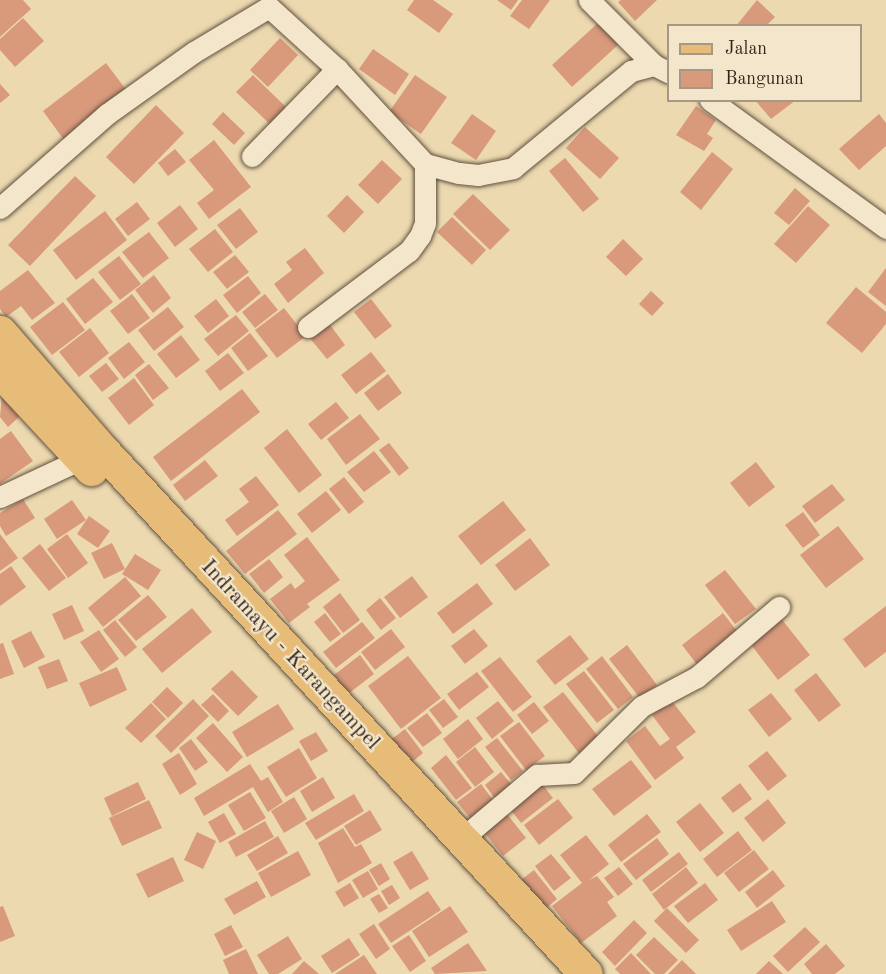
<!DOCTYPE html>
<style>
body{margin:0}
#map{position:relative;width:886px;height:974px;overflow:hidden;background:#edd9af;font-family:"Old Standard TT",serif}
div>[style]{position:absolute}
.building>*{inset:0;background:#d9997b}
.roads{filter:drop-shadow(0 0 2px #605140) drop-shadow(0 0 2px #605140)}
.street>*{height:21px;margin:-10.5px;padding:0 10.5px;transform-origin:10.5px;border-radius:10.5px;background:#f3e6cb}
.primary>*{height:33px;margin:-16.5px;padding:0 16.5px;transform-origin:16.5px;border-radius:16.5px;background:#e6bc78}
span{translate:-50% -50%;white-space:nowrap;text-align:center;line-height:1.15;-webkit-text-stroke:4.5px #f3e6cb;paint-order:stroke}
.street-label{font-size:22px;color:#31241b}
.legend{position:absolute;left:667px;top:24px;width:195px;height:78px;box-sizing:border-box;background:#f3e6cb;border:2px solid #a59885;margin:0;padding:8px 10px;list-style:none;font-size:18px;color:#31241b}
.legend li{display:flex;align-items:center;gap:12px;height:30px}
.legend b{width:30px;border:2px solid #a59885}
</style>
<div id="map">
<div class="building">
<i style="clip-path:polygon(0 0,23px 0,31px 9px,0 37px)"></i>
<i style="clip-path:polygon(414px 0,433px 0,453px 14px,439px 33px,407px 10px)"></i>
<i style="clip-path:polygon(497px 0,518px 0,511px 10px)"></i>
<i style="clip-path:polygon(522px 0,550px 0,529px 29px,510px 16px)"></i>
<i style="clip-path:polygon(621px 0,657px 0,635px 21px,618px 2px)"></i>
<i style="clip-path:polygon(757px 0,775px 17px,766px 26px,736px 26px)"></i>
<i style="clip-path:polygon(23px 18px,44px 41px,15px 67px,0 50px,0 39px)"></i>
<i style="clip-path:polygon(599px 22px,619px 44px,572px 87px,552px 65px)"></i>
<i style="clip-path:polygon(280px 38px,298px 55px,268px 87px,250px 70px)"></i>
<i style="clip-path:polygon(373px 49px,409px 74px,395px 95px,359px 69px)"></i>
<i style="clip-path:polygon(106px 63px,127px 91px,64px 140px,43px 111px)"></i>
<i style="clip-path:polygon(253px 75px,290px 111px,274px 128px,236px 92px)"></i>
<i style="clip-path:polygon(415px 75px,447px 97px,421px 134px,389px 112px)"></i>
<i style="clip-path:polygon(0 84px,10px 95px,0 103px)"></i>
<i style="clip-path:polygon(755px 100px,796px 100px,771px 119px)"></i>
<i style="clip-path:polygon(156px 105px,184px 133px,134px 184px,106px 157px)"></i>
<i style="clip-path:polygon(696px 106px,716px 120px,707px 134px,713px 138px,704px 151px,676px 135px)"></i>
<i style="clip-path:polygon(223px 112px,245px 133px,234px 145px,212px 124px)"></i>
<i style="clip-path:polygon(472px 114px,496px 131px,476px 160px,451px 143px)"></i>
<i style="clip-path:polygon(879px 114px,886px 123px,886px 146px,859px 170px,839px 149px)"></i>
<i style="clip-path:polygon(585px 127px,619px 158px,600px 179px,566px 148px)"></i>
<i style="clip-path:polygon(214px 140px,251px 187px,209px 219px,197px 203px,214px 190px,189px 160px)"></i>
<i style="clip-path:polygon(175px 149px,186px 162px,168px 176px,158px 163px)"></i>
<i style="clip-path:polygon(712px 152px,733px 169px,701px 210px,680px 192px)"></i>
<i style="clip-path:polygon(565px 158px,599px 199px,583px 212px,549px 171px)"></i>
<i style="clip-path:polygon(382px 160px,402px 179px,378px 204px,358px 185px)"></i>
<i style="clip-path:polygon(75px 176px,96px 196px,30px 266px,8px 245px)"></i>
<i style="clip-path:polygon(795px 188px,810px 201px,789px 225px,774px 213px)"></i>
<i style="clip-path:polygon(473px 194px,510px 230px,490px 250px,453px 214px)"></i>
<i style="clip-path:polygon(347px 195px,364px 212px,344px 233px,327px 216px)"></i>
<i style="clip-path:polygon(137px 202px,150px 219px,128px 236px,115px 219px)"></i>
<i style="clip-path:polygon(180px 205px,198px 229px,175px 247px,157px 223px)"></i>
<i style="clip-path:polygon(808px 206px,830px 225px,796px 263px,774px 244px)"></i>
<i style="clip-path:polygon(240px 208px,258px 232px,236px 249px,217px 225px)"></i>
<i style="clip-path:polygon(105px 211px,127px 240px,76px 280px,53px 250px)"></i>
<i style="clip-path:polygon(452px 217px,486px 250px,472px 265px,437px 232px)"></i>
<i style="clip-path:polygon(215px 229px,233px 252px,208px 272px,189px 249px)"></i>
<i style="clip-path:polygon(149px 232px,169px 258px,143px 278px,122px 252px)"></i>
<i style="clip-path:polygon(623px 239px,643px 259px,626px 276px,606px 257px)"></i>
<i style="clip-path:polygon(305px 248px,324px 273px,288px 303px,274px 284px,292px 270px,286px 262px)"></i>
<i style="clip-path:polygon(235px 255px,249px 272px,227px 289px,213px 272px)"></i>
<i style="clip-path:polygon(119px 256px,141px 284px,120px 300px,98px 272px)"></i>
<i style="clip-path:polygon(886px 268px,886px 306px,868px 292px)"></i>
<i style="clip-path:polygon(28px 270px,55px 303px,32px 320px,21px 306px,6px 317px,0 309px,0 291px)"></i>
<i style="clip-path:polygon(154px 275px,171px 298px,153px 313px,135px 290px)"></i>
<i style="clip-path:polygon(248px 276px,261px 293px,237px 313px,223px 295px)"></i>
<i style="clip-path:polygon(93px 278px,113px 302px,85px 324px,66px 299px)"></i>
<i style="clip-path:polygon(856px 287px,886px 312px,886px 324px,862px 353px,826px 323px)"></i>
<i style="clip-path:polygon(651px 291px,664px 303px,652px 316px,639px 304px)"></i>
<i style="clip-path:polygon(132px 294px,150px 318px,128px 334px,110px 311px)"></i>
<i style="clip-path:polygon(265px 294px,278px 310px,255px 328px,242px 312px)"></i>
<i style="clip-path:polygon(216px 299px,229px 316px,208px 333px,194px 316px)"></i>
<i style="clip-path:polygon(371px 299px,392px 326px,375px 339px,354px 312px)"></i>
<i style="clip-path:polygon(63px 302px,85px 330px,52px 355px,30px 327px)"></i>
<i style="clip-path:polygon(168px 307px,184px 327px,154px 351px,138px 330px)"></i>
<i style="clip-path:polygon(284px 308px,306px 336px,277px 358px,255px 330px)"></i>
<i style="clip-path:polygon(236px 315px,249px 331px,218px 356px,204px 339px)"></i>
<i style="clip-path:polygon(328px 322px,345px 345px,327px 359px,309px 337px)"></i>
<i style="clip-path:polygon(90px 328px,109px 353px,79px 377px,59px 352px)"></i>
<i style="clip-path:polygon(250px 333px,268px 356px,248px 371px,231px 348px)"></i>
<i style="clip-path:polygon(181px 335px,200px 360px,176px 378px,157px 354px)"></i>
<i style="clip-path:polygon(129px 342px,145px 362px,124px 379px,108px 358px)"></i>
<i style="clip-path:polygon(371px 352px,386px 371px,356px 394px,341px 375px)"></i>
<i style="clip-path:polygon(228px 353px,244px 373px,220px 391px,205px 371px)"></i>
<i style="clip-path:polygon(106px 363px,119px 379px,102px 392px,89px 376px)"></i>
<i style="clip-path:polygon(149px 364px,169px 388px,153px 400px,135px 375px)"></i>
<i style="clip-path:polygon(388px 374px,402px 393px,378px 411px,364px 393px)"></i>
<i style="clip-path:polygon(134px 378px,154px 405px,129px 425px,108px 398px)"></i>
<i style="clip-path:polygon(242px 389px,260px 412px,171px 481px,153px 457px)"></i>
<i style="clip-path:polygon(2px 395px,20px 416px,8px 427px,0 417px)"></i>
<i style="clip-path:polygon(336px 402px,349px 418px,321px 440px,308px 424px)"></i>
<i style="clip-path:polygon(360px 414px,380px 439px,346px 465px,327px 439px)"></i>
<i style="clip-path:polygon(287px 429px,322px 475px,299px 493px,264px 448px)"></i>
<i style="clip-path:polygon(11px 431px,33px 461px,0 484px,0 439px)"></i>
<i style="clip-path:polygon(389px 443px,409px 468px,399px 476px,379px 450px)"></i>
<i style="clip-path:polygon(374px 451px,391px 472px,364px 492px,347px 472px)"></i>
<i style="clip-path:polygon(205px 460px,218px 476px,185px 501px,173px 485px)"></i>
<i style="clip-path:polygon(756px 462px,775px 487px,749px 507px,730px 483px)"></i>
<i style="clip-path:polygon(256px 476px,279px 505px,237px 536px,225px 520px,249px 502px,239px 489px)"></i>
<i style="clip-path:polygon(344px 477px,364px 502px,349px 514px,329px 489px)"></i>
<i style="clip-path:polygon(832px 484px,845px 500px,815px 523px,802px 506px)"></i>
<i style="clip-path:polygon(326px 491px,341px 510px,312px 533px,297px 514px)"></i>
<i style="clip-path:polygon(23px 499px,35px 518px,6px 536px,0 526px,0 513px)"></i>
<i style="clip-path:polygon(72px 500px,86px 520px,57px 539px,44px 519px)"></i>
<i style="clip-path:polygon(503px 501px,526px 530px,481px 565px,458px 536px)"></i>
<i style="clip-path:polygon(278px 510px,297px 534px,245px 574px,226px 551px)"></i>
<i style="clip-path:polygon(803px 512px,820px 535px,803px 548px,785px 525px)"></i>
<i style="clip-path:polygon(89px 516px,110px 531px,98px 548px,77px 534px)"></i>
<i style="clip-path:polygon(838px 526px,864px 559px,826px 588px,800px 555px)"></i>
<i style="clip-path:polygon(0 534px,18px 558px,0 571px)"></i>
<i style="clip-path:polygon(67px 534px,88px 563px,68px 578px,47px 549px)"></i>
<i style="clip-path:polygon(307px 537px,340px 580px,307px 604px,310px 607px,289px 623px,270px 599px,291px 583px,295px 589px,305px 581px,284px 555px)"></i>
<i style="clip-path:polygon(530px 538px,550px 565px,515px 591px,495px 565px)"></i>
<i style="clip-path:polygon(112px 543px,125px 569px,104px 579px,91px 553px)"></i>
<i style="clip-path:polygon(40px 544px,66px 578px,49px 591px,22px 558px)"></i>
<i style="clip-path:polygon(135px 554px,161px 570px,148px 590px,122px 574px)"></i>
<i style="clip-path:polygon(269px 559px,283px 577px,264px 593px,249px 574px)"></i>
<i style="clip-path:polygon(11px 566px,26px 587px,0 606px,0 574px)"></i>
<i style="clip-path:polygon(725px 570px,756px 609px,735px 624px,705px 585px)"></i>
<i style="clip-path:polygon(412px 576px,428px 597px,400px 618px,384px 597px)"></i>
<i style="clip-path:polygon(125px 577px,141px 596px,103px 627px,88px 608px)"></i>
<i style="clip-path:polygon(477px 583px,493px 604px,453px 634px,437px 613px)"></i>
<i style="clip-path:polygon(340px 593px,360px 620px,343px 633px,323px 607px)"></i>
<i style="clip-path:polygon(148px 595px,167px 617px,136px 641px,118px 620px)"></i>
<i style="clip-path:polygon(380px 598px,396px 618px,381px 630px,366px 610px)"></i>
<i style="clip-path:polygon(72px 605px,84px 631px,64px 640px,52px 614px)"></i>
<i style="clip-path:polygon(886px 606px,886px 652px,865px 668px,843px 639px)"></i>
<i style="clip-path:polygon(192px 608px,212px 632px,162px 673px,142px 649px)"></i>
<i style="clip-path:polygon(325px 613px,341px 634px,330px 642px,314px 622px)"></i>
<i style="clip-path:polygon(723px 613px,740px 635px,699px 667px,682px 645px)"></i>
<i style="clip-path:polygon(780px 617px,810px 655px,778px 680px,749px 642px)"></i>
<i style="clip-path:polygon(115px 620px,137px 647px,125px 657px,103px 630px)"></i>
<i style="clip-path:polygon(362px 622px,375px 638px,336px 668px,323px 652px)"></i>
<i style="clip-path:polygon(391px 629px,405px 647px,375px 670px,361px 652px)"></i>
<i style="clip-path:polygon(474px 629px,488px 646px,465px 664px,451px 646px)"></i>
<i style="clip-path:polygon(99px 630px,119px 659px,101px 672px,80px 642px)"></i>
<i style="clip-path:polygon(31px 631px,45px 657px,24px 668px,11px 641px)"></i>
<i style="clip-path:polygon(570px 635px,589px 659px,555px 685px,536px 661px)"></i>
<i style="clip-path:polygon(3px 643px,14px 674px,0 679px,0 644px)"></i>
<i style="clip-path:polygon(627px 645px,657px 685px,640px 698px,609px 659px)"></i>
<i style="clip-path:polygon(360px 655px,374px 674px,348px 694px,334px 675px)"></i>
<i style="clip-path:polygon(408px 656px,441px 698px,401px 729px,368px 686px)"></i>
<i style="clip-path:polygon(602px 656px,633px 697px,618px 709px,586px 669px)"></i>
<i style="clip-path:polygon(500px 657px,532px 697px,513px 712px,481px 671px)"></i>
<i style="clip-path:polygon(59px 659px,68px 681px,47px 689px,38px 667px)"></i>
<i style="clip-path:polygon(117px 667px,127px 690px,90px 707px,79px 683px)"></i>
<i style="clip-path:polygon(232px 670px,258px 697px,238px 716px,211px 689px)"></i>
<i style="clip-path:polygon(584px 671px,614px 710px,597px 723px,566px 684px)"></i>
<i style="clip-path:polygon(477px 672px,489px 687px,459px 710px,447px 694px)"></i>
<i style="clip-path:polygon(816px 673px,841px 705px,819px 722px,794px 690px)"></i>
<i style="clip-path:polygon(167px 687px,183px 703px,168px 718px,152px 702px)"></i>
<i style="clip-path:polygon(563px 692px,601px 740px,581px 756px,543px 707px)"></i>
<i style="clip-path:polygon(771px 693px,792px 719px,769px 737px,748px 710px)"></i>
<i style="clip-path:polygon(213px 694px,229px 711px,218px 722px,201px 705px)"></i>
<i style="clip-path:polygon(193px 699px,209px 716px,171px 753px,155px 736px)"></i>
<i style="clip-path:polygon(444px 699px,458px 717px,443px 728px,429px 710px)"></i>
<i style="clip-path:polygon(671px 700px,696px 732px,676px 747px,684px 758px,655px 780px,626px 741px,645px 726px,660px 746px,670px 739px,652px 715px)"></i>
<i style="clip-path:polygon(498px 701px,514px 721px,492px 739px,476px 718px)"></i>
<i style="clip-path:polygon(534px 702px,549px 721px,532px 734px,517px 715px)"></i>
<i style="clip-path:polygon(151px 703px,166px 719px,141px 743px,125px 728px)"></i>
<i style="clip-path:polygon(278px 704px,294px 729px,247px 757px,232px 732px)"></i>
<i style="clip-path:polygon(427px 713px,442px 733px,423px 747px,407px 728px)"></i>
<i style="clip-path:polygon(468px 719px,483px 739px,458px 759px,443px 739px)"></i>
<i style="clip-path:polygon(519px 722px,545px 756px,526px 770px,500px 736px)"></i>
<i style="clip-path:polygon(213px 723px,243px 757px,227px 772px,196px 738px)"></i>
<i style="clip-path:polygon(405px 729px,423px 753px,407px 766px,388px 742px)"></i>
<i style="clip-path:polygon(316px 732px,328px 751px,311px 761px,299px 741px)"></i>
<i style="clip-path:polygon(497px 738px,523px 771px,511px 780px,485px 747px)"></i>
<i style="clip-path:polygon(191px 739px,208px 762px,195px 771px,179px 748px)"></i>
<i style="clip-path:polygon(475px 747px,494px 772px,475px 787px,456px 762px)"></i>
<i style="clip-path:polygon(299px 748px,317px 778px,286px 797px,267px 767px)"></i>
<i style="clip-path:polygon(767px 751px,787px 776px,768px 791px,748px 766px)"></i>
<i style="clip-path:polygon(179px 753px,197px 784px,180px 795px,162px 764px)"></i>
<i style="clip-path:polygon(446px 755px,472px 788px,456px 800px,431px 768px)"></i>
<i style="clip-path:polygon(631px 760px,652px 787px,614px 816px,592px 789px)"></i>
<i style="clip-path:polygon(250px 764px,261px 781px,268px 777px,283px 802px,268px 812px,253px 787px,204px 816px,194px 798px)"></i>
<i style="clip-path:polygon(501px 772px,519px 794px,502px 808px,485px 785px)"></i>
<i style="clip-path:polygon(323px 777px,335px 798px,312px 812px,300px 791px)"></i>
<i style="clip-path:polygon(539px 780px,553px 798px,521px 823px,507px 805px)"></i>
<i style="clip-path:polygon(138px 782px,146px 799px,112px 816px,104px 798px)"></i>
<i style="clip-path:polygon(740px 783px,752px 799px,733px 813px,721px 798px)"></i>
<i style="clip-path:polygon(481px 784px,493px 800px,470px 818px,457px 802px)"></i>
<i style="clip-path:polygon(250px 792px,266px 818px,244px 831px,228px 805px)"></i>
<i style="clip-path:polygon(354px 794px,364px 811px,316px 840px,305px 823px)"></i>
<i style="clip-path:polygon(294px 797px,307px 819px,284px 833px,271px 811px)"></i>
<i style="clip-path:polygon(558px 799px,573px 818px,539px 845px,524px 825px)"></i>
<i style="clip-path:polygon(768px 799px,786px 823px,763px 842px,744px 818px)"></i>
<i style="clip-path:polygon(149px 800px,162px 828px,122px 846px,109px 818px)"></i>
<i style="clip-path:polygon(700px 803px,724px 833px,700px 852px,676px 822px)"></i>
<i style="clip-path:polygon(503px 809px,526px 838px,503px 856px,480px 827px)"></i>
<i style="clip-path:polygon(370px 810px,382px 830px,356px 845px,344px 826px)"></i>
<i style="clip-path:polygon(224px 813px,236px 834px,220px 843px,208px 822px)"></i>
<i style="clip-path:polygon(647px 814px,661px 832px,621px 862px,608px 845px)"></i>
<i style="clip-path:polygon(265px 821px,274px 837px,236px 857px,228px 842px)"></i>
<i style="clip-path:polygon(343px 828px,355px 847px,361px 844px,372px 863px,338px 883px,318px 843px)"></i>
<i style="clip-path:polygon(738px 831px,752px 850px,717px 877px,703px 859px)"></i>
<i style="clip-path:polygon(197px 832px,216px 841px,203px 869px,184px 860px)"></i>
<i style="clip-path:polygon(586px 835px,609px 864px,589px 880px,597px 876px,614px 897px,607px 902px,617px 916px,581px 943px,552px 906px,582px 883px,560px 855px)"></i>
<i style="clip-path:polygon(278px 836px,288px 853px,257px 871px,247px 855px)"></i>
<i style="clip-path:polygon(657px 838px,669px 854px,636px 880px,623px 864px)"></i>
<i style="clip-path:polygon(754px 850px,769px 869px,739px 892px,724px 873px)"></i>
<i style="clip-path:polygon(298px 851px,311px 875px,271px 897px,258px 873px)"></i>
<i style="clip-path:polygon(412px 851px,429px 879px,410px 890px,393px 862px)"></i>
<i style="clip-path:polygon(679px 852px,688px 864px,651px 892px,642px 880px)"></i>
<i style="clip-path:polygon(551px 854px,571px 878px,554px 891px,535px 866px)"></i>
<i style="clip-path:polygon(173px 857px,184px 881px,148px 898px,136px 874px)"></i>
<i style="clip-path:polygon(381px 863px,390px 879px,379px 886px,369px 870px)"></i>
<i style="clip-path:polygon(619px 867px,633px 884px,618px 896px,604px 878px)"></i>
<i style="clip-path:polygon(686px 867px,698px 883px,664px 910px,652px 894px)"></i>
<i style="clip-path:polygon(534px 870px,557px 899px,544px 910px,521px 880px)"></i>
<i style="clip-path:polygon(773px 870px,785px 886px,757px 908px,745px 892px)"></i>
<i style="clip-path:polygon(368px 871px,378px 889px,363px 898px,352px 880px)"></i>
<i style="clip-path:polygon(257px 881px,266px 897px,234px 915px,224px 899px)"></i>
<i style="clip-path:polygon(350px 883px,359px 898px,344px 907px,335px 892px)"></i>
<i style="clip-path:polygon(705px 883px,718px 900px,688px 923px,674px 906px)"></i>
<i style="clip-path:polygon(392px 885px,400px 898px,389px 905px,381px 891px)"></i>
<i style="clip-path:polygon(428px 891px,441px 910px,391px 943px,378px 924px)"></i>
<i style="clip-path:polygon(379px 894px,388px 908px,379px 913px,370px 899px)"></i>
<i style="clip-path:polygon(772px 901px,786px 922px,741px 951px,727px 930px)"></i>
<i style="clip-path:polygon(3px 906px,15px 936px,0 942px,0 907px)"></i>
<i style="clip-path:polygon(450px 906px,468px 932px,429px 957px,412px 931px)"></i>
<i style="clip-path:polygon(667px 908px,699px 940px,686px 953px,654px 921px)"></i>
<i style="clip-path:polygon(634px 920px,647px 933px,615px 966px,602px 952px)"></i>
<i style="clip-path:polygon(374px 924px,390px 949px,376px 959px,359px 934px)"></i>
<i style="clip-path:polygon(231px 925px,243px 947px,225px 956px,214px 934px)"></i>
<i style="clip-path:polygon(805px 927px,820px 942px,788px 972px,773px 956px)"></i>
<i style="clip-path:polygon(409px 935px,426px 961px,410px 972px,392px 946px)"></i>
<i style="clip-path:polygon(288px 936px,302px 959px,278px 974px,269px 974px,257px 955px)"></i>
<i style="clip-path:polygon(654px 937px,678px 960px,664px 974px,655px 974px,636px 955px)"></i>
<i style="clip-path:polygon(349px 938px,360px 955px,332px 973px,321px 956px)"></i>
<i style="clip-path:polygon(468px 943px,487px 971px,435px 974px,431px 968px)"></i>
<i style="clip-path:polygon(826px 944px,845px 966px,835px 974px,812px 974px,804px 964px)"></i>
<i style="clip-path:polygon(246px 949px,258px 974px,229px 974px,223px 960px)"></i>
<i style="clip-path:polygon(631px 953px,651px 974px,620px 974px,615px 969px)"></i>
<i style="clip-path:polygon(364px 955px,377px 974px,335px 974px)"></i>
<i style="clip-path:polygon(682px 960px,696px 974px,668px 974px)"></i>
<i style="clip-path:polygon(304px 961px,319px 974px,292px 974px)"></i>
<i style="clip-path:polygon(769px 961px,783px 974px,756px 974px)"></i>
</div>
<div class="roads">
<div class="street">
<i style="left:589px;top:0;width:92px;rotate:45deg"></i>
<i style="left:710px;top:100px;width:218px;rotate:36deg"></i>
<i style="left:252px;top:156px;width:122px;rotate:-45.7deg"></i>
<i style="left:0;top:208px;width:142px;rotate:-41.3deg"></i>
<i style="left:107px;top:114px;width:107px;rotate:-35.5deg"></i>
<i style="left:194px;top:52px;width:87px;rotate:-31deg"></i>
<i style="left:269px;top:7px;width:92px;rotate:42.4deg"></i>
<i style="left:337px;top:69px;width:129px;rotate:47.2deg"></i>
<i style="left:425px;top:164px;width:35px;rotate:15deg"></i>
<i style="left:459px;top:173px;width:19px;rotate:6deg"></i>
<i style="left:478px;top:175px;width:36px;rotate:-11deg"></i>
<i style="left:513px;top:168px;width:153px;rotate:-39.4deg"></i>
<i style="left:631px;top:71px;width:24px;rotate:-15deg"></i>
<i style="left:654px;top:65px;width:16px;rotate:27deg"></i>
<i style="left:308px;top:327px;width:126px;rotate:-37deg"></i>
<i style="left:409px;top:251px;width:19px;rotate:-54deg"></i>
<i style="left:420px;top:236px;width:14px;rotate:-69deg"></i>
<i style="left:425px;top:223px;width:59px;rotate:-90deg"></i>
<i style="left:0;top:497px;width:89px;rotate:-25.1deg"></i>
<i style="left:460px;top:840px;width:101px;rotate:-40.2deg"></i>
<i style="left:537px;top:775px;width:37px;rotate:-3deg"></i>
<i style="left:574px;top:773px;width:95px;rotate:-44.6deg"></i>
<i style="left:642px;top:706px;width:62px;rotate:-27.8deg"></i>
<i style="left:697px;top:677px;width:108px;rotate:-40.5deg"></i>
</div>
<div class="primary">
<i style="left:0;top:332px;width:159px;rotate:49.1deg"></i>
<i style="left:104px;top:452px;width:710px;rotate:47.28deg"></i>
<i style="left:0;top:371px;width:134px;rotate:47.1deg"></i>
</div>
</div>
<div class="street-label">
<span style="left:290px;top:655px;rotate:47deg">Indramayu - Karangampel</span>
</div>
<ul class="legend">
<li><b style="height:8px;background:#e6bc78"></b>Jalan</li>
<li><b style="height:16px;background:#d9997b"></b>Bangunan</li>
</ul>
</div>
